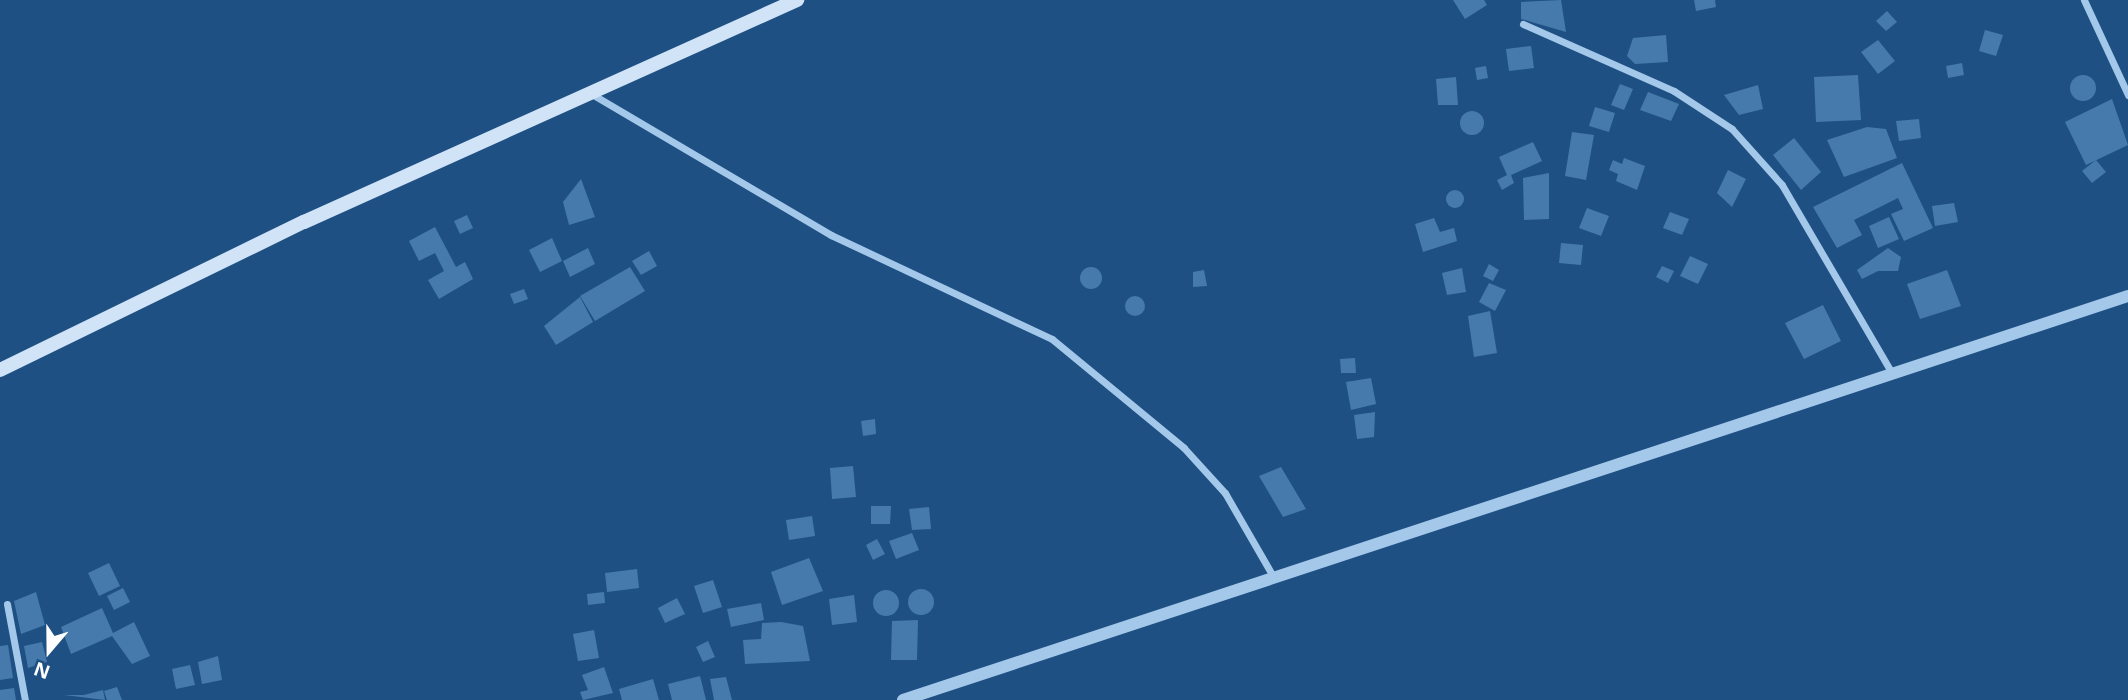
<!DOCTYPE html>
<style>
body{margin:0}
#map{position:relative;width:2128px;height:700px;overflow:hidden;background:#1e5083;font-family:"Open Sans",sans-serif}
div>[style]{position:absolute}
.building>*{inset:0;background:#467aac}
.round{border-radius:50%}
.minor>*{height:7px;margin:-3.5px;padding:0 3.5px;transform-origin:3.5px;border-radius:3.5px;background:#a4c8ea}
.tertiary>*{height:12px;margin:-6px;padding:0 6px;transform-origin:6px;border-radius:6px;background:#a4c8ea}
.secondary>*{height:14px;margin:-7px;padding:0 7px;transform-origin:7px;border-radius:7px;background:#d0e3f7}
span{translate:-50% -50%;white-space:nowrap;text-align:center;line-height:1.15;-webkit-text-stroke:6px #1e5083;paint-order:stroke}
.north{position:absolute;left:14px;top:616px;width:70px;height:70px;-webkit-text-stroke:5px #1e5083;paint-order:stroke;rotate:200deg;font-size:19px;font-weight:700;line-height:28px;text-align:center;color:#fff}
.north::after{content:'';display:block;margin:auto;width:24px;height:32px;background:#fff;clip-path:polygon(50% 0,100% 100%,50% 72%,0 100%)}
</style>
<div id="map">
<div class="building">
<i style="clip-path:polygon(1453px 0,1484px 0,1487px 5px,1465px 19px)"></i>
<i style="clip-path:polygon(1561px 0,1566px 32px,1521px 19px,1521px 2px)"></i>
<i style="clip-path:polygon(1694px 0,1715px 0,1716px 7px,1696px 11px)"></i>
<i style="clip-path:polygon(1887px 11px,1897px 22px,1886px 31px,1876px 21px)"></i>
<i style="clip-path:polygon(1985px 30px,2003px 35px,1996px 56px,1979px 51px)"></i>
<i style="clip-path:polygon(1666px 35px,1668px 62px,1635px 64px,1627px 56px,1633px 38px)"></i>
<i style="clip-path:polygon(1878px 40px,1895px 61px,1878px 74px,1861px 52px)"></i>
<i style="clip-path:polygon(1531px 46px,1534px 68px,1509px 71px,1506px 49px)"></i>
<i style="clip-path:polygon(1962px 63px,1964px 75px,1948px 78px,1946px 66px)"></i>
<i style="clip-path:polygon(1486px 66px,1488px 78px,1477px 80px,1475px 68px)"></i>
<i style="clip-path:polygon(1858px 75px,1861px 120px,1816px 122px,1814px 77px)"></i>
<i class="round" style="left:2070px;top:75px;width:26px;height:26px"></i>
<i style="clip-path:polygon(1456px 77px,1458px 105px,1438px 105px,1436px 79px)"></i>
<i style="clip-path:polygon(1620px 84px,1633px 89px,1624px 110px,1611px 105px)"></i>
<i style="clip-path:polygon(1758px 85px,1763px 109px,1739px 115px,1724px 95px)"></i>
<i style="clip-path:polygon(1648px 92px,1679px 104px,1671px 121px,1640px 110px)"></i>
<i style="clip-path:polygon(2112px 99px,2128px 145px,2086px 165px,2065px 122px)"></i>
<i style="clip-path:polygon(1595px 107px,1615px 113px,1609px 132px,1589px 126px)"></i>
<i class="round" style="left:1460px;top:111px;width:24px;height:24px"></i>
<i style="clip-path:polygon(1919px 119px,1921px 138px,1899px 141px,1896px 121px)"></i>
<i style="clip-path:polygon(1867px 127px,1886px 129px,1897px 158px,1844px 177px,1827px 140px)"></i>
<i style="clip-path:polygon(1572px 132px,1594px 135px,1586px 180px,1565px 176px)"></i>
<i style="clip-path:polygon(1794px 138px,1821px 172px,1801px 190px,1773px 155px)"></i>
<i style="clip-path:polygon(1533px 142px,1542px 161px,1511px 175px,1514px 183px,1502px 190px,1497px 180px,1507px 175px,1499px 157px)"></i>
<i style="clip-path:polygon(1624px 158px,1645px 166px,1637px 190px,1616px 181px,1618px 174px,1609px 170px,1613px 160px,1622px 164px)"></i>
<i style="clip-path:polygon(2096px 160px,2106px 172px,2092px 183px,2082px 171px)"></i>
<i style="clip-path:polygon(1902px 163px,1933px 228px,1904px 241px,1891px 214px,1903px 209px,1898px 198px,1854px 220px,1862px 235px,1837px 248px,1813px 207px)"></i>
<i style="clip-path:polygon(1728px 170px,1746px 179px,1732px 207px,1717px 193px)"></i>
<i style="clip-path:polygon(1549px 173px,1549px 219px,1524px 220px,1523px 178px)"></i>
<i style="clip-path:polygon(581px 179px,595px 217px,569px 225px,563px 202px)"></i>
<i class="round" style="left:1446px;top:190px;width:18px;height:18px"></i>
<i style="clip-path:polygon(1954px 203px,1958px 222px,1935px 226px,1932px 206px)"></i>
<i style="clip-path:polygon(1587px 208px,1609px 216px,1601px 236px,1579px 228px)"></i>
<i style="clip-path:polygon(1670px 212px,1689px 219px,1682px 235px,1663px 228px)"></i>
<i style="clip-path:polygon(467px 215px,473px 228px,460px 234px,454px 221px)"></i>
<i style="clip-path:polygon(1889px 217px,1899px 239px,1878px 248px,1869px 226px)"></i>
<i style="clip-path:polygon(1434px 218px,1440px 232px,1454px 228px,1457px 241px,1423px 252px,1415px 224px)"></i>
<i style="clip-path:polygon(435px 227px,456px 267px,465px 262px,473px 279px,439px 299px,428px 280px,444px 271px,435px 253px,419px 261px,409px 241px)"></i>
<i style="clip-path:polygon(552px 238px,562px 261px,540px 272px,529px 250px)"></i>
<i style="clip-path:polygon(1561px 243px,1583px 245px,1581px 265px,1559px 263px)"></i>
<i style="clip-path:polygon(588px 248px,595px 264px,570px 277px,563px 261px)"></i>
<i style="clip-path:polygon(1888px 248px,1901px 257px,1898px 271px,1878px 271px,1862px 279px,1857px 270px)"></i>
<i style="clip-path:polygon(649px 251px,657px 266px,641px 275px,632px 261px)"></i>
<i style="clip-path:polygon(1690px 256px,1708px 264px,1698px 284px,1680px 276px)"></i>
<i style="clip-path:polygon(1489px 264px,1499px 270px,1493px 281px,1483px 276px)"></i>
<i style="clip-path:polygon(1662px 266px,1674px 271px,1668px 283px,1656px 277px)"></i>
<i class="round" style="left:1080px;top:267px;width:22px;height:22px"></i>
<i style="clip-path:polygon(630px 267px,645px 291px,595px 321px,580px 296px)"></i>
<i style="clip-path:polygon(1462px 268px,1466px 292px,1447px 295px,1442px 273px)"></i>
<i style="clip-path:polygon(1204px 270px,1207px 286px,1193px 287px,1193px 272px)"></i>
<i style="clip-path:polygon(1947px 270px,1961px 306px,1920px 319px,1907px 284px)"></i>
<i style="clip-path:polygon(1489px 283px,1506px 290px,1495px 311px,1479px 302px)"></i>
<i style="clip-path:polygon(524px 289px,528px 299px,514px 304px,510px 294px)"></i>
<i class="round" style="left:1125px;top:296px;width:20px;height:20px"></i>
<i style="clip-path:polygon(580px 297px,593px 322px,556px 345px,544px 326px)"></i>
<i style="clip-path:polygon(1823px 305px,1841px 341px,1804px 359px,1785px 323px)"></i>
<i style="clip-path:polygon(1490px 311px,1497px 353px,1474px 357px,1468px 316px)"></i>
<i style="clip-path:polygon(1355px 358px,1356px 373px,1341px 373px,1340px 359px)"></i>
<i style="clip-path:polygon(1371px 378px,1376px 404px,1351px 410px,1346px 382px)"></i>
<i style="clip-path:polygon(1375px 412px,1374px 437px,1357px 439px,1354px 415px)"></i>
<i style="clip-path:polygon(875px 419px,876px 434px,863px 436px,861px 421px)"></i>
<i style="clip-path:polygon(853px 466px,856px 497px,832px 499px,830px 468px)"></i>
<i style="clip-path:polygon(1281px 467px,1306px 509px,1283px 517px,1259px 476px)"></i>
<i style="clip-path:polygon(871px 506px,891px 506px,890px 524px,871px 524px)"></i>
<i style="clip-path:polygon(929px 507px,931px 529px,912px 530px,909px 509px)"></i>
<i style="clip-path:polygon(812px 516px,815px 536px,789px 540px,786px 520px)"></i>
<i style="clip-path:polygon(912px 533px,919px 550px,896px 559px,889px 541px)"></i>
<i style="clip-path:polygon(877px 539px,885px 554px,873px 560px,866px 545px)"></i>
<i style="clip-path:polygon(809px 558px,823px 591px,782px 605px,771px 572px)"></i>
<i style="clip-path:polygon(109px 563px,120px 586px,99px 596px,88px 573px)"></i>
<i style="clip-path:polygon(637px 569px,639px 588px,607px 592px,605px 573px)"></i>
<i style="clip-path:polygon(713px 580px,722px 607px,703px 613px,694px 586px)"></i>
<i style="clip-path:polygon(123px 588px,130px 602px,114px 610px,107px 596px)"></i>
<i class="round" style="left:908px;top:589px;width:26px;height:26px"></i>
<i class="round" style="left:873px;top:590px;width:26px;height:26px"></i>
<i style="clip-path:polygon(36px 592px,45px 625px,21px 634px,14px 601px)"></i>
<i style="clip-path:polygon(604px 592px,605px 603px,588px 605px,587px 594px)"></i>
<i style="clip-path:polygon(854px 595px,857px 622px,832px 625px,829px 599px)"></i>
<i style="clip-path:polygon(677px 598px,685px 614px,665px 623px,658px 608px)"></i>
<i style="clip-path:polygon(761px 603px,764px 620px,731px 627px,727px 609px)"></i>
<i style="clip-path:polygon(102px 608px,113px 633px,134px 622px,150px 656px,132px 664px,112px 636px,71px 654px,61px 627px)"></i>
<i style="clip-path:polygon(918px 620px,917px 660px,891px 660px,892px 621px)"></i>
<i style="clip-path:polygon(781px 622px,803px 626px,810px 661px,745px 664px,743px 640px,761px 639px,762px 623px)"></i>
<i style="clip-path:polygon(594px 630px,599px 658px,578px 661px,573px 634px)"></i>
<i style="clip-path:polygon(708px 641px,715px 657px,703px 662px,696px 647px)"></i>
<i style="clip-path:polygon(42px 642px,47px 662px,28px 668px,24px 646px)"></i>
<i style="clip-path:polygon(8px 645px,13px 678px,0 680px,0 646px)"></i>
<i style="clip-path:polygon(218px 656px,222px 680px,202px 684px,198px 662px)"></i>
<i style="clip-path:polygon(190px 665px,195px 685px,176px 689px,172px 669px)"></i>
<i style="clip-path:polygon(604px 667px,613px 693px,583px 700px,580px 692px,588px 690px,582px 675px)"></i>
<i style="clip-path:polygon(700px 676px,706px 700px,672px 700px,668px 684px)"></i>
<i style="clip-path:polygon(726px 677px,732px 700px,714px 700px,710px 679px)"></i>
<i style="clip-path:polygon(653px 679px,659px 700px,622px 700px,619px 689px)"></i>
<i style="clip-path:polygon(117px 687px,122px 700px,107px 700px,104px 691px)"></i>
<i style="clip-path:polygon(14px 688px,16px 700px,0 700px,0 690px)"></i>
<i style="clip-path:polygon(103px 690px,105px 700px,64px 695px,84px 695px)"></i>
</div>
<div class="minor">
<i style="left:2084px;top:0;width:105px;rotate:65.1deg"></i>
<i style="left:1523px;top:24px;width:165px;rotate:23.9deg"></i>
<i style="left:1674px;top:91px;width:69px;rotate:33.2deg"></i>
<i style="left:1732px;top:129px;width:75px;rotate:48.2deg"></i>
<i style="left:1782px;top:185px;width:214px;rotate:59.7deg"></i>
<i style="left:590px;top:93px;width:280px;rotate:30.5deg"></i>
<i style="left:831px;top:235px;width:244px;rotate:25.2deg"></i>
<i style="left:1052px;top:339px;width:171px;rotate:39.5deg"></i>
<i style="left:1184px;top:448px;width:61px;rotate:47.7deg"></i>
<i style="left:1225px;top:493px;width:96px;rotate:60deg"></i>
<i style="left:7px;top:604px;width:98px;rotate:79.4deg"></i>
</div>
<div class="tertiary">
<i style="left:903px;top:700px;width:1290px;rotate:-18.25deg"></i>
</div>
<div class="secondary">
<i style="left:0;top:370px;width:338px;rotate:-26deg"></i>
<i style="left:304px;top:222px;width:541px;rotate:-24.24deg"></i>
</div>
<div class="north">N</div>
</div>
